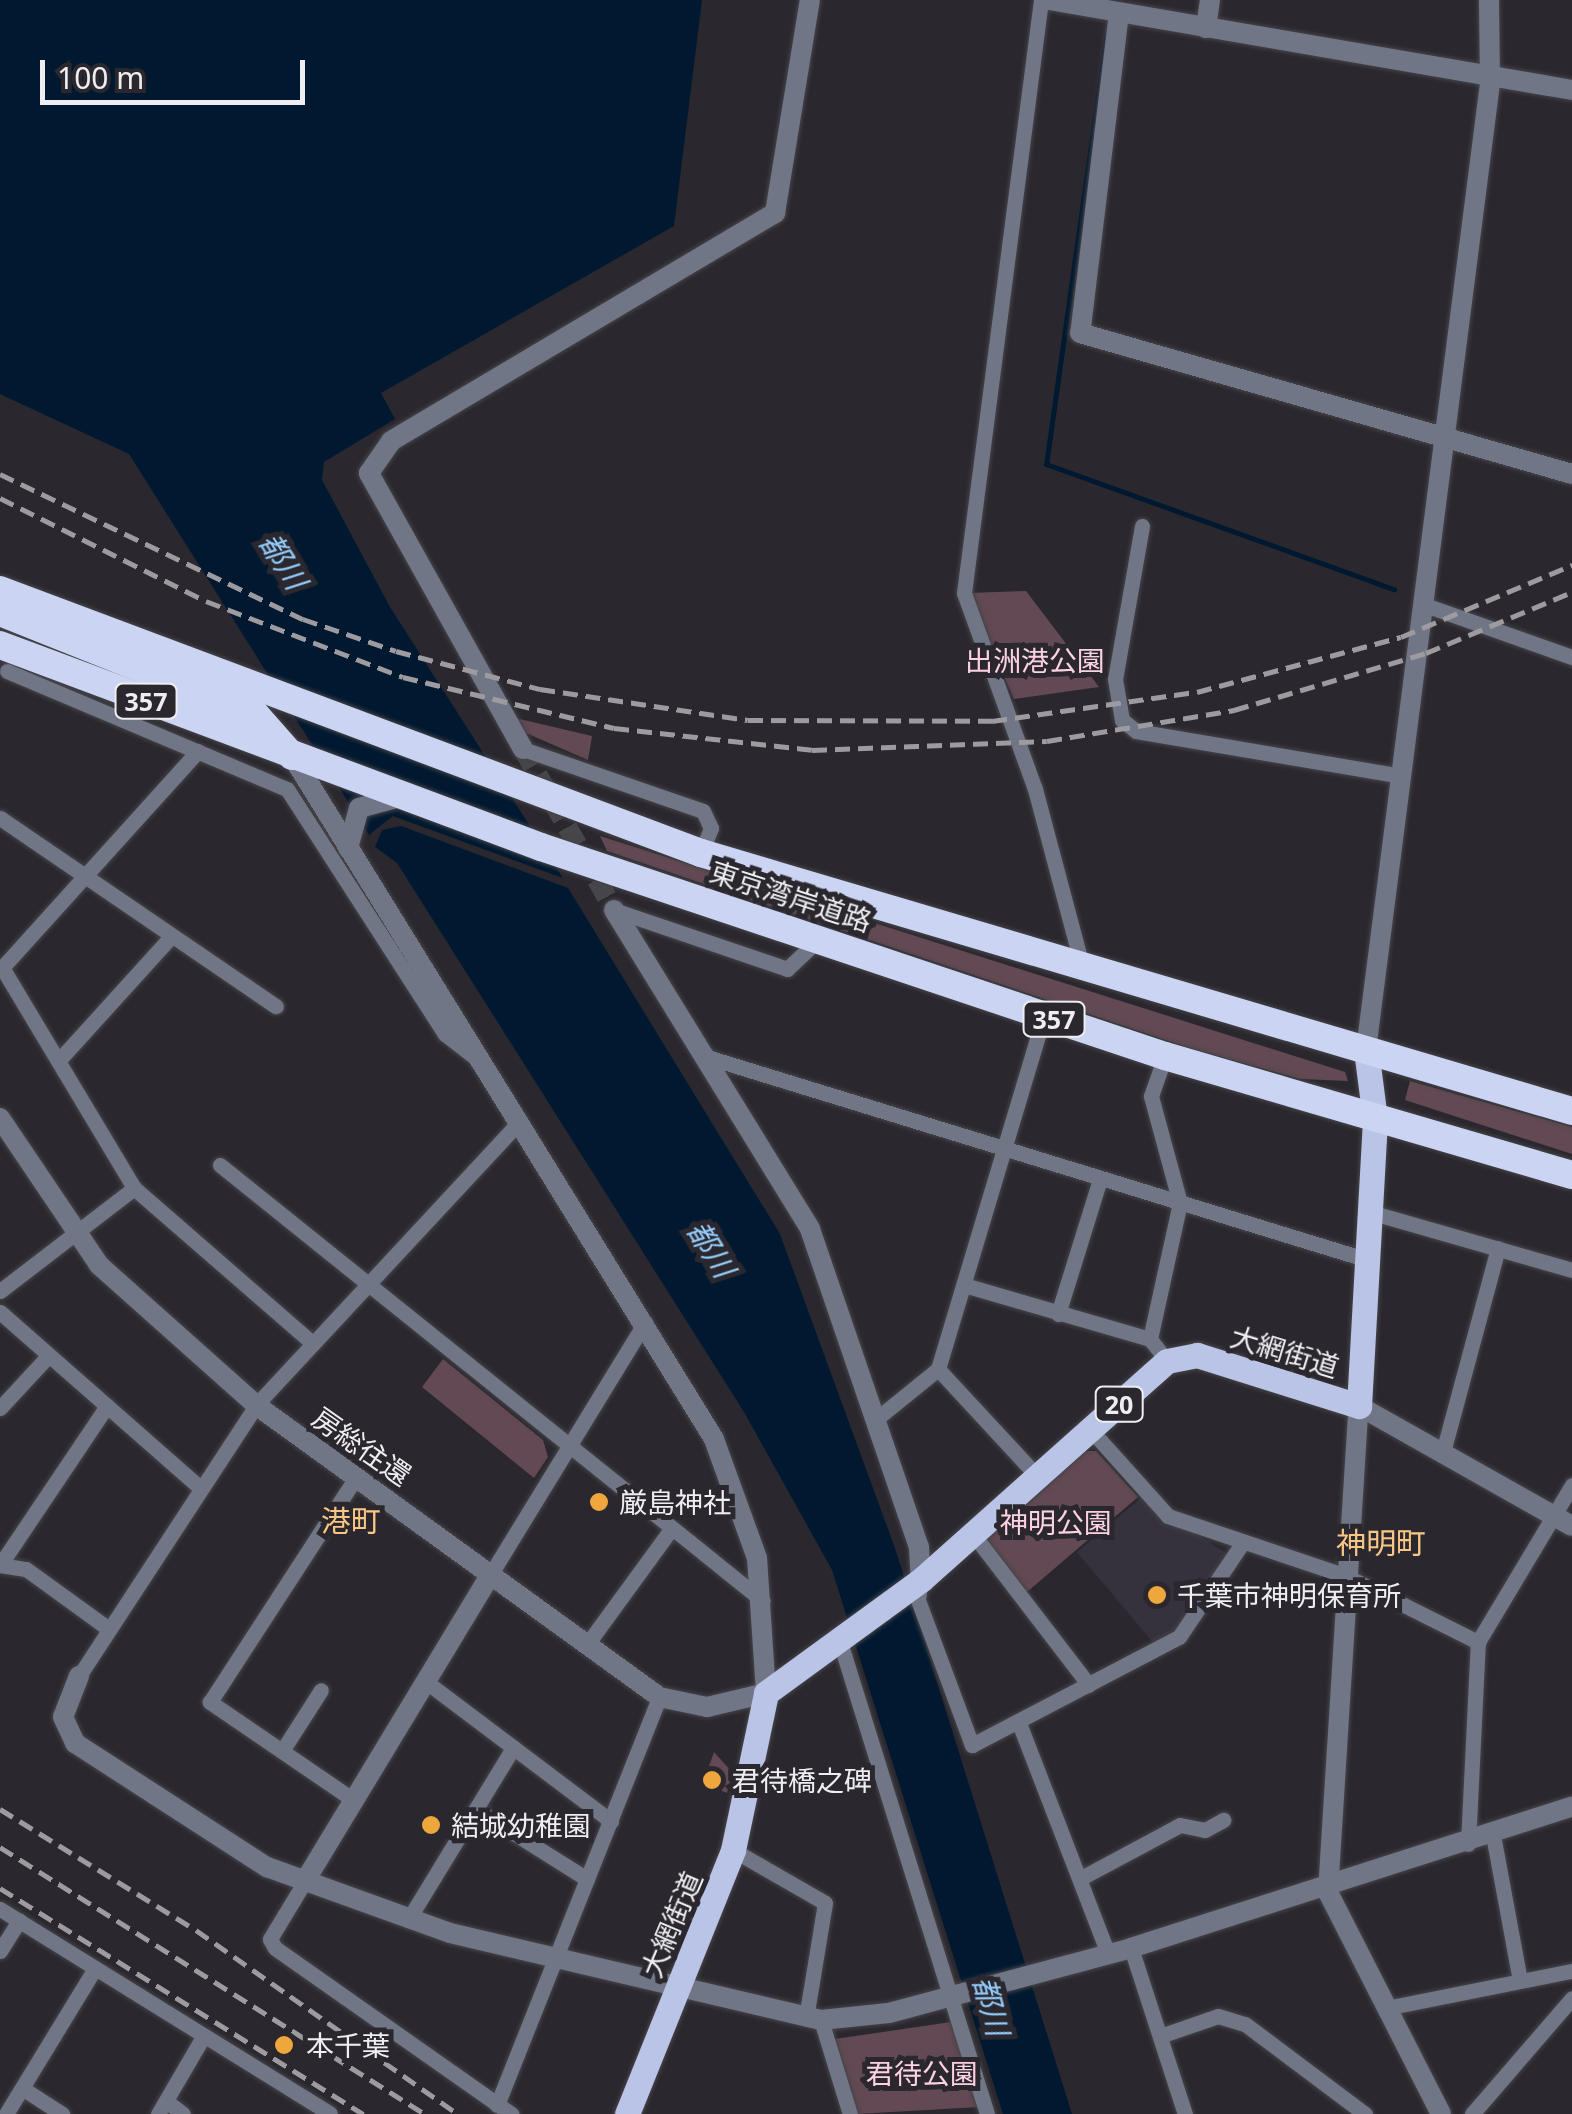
<!DOCTYPE html>
<meta charset="utf-8">
<style>
body{margin:0}
#map{position:relative;width:1572px;height:2114px;overflow:hidden;background:#2a282e;font-family:"Noto Sans","Noto Sans JP",sans-serif}
div>[style]{position:absolute}
.built>*{inset:0;background:#35323d}
.green>*{inset:0;background:#634953}
.water>*{inset:0;background:#001930}
.stream>*{height:5px;margin:-2.5px;padding:0 2.5px;transform-origin:2.5px;border-radius:2.5px;background:#001930}
.tertiary-tunnel>*{height:20px;margin-top:-10px;transform-origin:0;background:repeating-linear-gradient(90deg,#47464b 0 20px,transparent 0 30px)}
.roads{filter:drop-shadow(0 0 2px #454449) drop-shadow(0 0 2px #454449)}
.minor>*{height:15px;margin:-7.5px;padding:0 7.5px;transform-origin:7.5px;border-radius:7.5px;background:#717687}
.tertiary>*{height:20px;margin:-10px;padding:0 10px;transform-origin:10px;border-radius:10px;background:#717687}
.primary>*{height:25px;margin:-12.5px;padding:0 12.5px;transform-origin:12.5px;border-radius:12.5px;background:#bac4e6}
.trunk>*{height:28px;margin:-14px;padding:0 14px;transform-origin:14px;border-radius:14px;background:#cbd4f2}
.rail>*{height:5px;margin-top:-2.5px;transform-origin:0;background:repeating-linear-gradient(90deg,#9d9ba0 0 15px,transparent 0 23px)}
.dots>*{width:28px;height:28px;translate:-50% -50%;box-sizing:border-box;border:5px solid #2a282e;border-radius:50%}
span{translate:-50% -50%;white-space:nowrap;text-align:center;line-height:1.15;-webkit-text-stroke:10px #2a282e;paint-order:stroke}
.shield-label span{padding:2px 8px;background:#2a282e;border:2px solid;border-radius:8px;-webkit-text-stroke-width:0}
.shield-label{font-size:25px;color:#eeedf1;font-weight:700}
.park-label{font-size:28px;color:#fcd1e2}
.street-label{font-size:28px;color:#eeedf1}
.poi-label{font-size:28px;color:#eeedf1}
.left{translate:0 -50%;text-align:left}
.water-label{font-size:30px;color:#94cbfb;font-style:italic}
.neighbourhood-label{font-size:30px;color:#f8c685}
.scale{position:absolute;left:40px;top:60px;width:265px;height:45px;box-sizing:border-box;border:5px solid #eeedf1;border-top:0;padding-left:12px;font-size:30px;line-height:35px;white-space:nowrap;color:#eeedf1;-webkit-text-stroke:8px #2a282e;paint-order:stroke}
</style>
<div id="map">
<div class="built">
<i style="clip-path:polygon(1141px 1498px,1229px 1555px,1173px 1634px,1155px 1645px,1077px 1552px)"></i>
</div>
<div class="green">
<i style="clip-path:polygon(1026px 591px,1099px 687px,1014px 699px,968px 593px)"></i>
<i style="clip-path:polygon(511px 717px,592px 736px,588px 760px,526px 733px)"></i>
<i style="clip-path:polygon(600px 836px,1345px 1072px,1348px 1081px,1300px 1079px,1189px 1048px,607px 851px)"></i>
<i style="clip-path:polygon(1410px 1081px,1572px 1127px,1572px 1154px,1405px 1100px)"></i>
<i style="clip-path:polygon(443px 1359px,543px 1440px,548px 1457px,534px 1478px,422px 1387px)"></i>
<i style="clip-path:polygon(1085px 1451px,1096px 1451px,1138px 1497px,1027px 1592px,985px 1538px)"></i>
<i style="clip-path:polygon(714px 1752px,732px 1772px,727px 1793px,703px 1783px)"></i>
<i style="clip-path:polygon(951px 2022px,979px 2107px,857px 2114px,835px 2039px)"></i>
</div>
<div class="water">
<i style="clip-path:polygon(0 0,702px 0,674px 226px,381px 393px,395px 419px,324px 462px,322px 480px,390px 607px,563px 878px,393px 816px,369px 835px,129px 454px,0 394px)"></i>
<i style="clip-path:polygon(401px 826px,568px 888px,780px 1234px,896px 1551px,1072px 2114px,1003px 2114px,832px 1570px,744px 1412px,397px 863px,375px 847px,382px 830px)"></i>
</div>
<div class="stream">
<i style="left:1106px;top:38px;width:430px;rotate:98deg"></i>
<i style="left:1046px;top:464px;width:370px;rotate:19.8deg"></i>
</div>
<div class="tertiary-tunnel">
<i style="left:523px;top:749px;width:185px;rotate:60.5deg"></i>
</div>
<div class="roads">
<div class="minor">
<i style="left:1041px;top:0;width:598px;rotate:97.4deg"></i>
<i style="left:964px;top:593px;width:208px;rotate:70.1deg"></i>
<i style="left:1035px;top:789px;width:186px;rotate:75.1deg"></i>
<i style="left:1142px;top:526px;width:155px;rotate:100deg"></i>
<i style="left:1115px;top:679px;width:42px;rotate:80.3deg"></i>
<i style="left:1122px;top:720px;width:18px;rotate:38deg"></i>
<i style="left:1136px;top:731px;width:269px;rotate:9.6deg"></i>
<i style="left:1425px;top:605px;width:156px;rotate:19.5deg"></i>
<i style="left:7px;top:671px;width:304px;rotate:22.9deg"></i>
<i style="left:287px;top:789px;width:292px;rotate:57.2deg"></i>
<i style="left:445px;top:1034px;width:36px;rotate:38deg"></i>
<i style="left:523px;top:749px;width:190px;rotate:19deg"></i>
<i style="left:703px;top:811px;width:19px;rotate:65deg"></i>
<i style="left:711px;top:828px;width:27px;rotate:112deg"></i>
<i style="left:0;top:818px;width:334px;rotate:34.3deg"></i>
<i style="left:614px;top:910px;width:183px;rotate:18.8deg"></i>
<i style="left:787px;top:969px;width:42px;rotate:-43.1deg"></i>
<i style="left:3px;top:969px;width:255px;rotate:59.1deg"></i>
<i style="left:134px;top:1188px;width:236px;rotate:41deg"></i>
<i style="left:0;top:970px;width:295px;rotate:-47.9deg"></i>
<i style="left:707px;top:1057px;width:691px;rotate:17.07deg"></i>
<i style="left:60px;top:1059px;width:162px;rotate:-47.8deg"></i>
<i style="left:220px;top:1165px;width:696px;rotate:38.76deg"></i>
<i style="left:1370px;top:1212px;width:210px;rotate:16deg"></i>
<i style="left:964px;top:1285px;width:194px;rotate:16.2deg"></i>
<i style="left:1150px;top:1339px;width:28px;rotate:52deg"></i>
<i style="left:0;top:1291px;width:169px;rotate:-37.5deg"></i>
<i style="left:0;top:1312px;width:265px;rotate:41.3deg"></i>
<i style="left:1058px;top:1314px;width:141px;rotate:-72.7deg"></i>
<i style="left:1150px;top:1339px;width:139px;rotate:-77.6deg"></i>
<i style="left:1180px;top:1203px;width:111px;rotate:-105.2deg"></i>
<i style="left:1151px;top:1096px;width:42px;rotate:-70.7deg"></i>
<i style="left:938px;top:1369px;width:146px;rotate:47.2deg"></i>
<i style="left:0;top:1408px;width:72px;rotate:-47.2deg"></i>
<i style="left:875px;top:1420px;width:81px;rotate:-39deg"></i>
<i style="left:938px;top:1369px;width:369px;rotate:-73.3deg"></i>
<i style="left:1090px;top:1429px;width:117px;rotate:48.1deg"></i>
<i style="left:1168px;top:1516px;width:188px;rotate:18.6deg"></i>
<i style="left:1346px;top:1576px;width:148px;rotate:26.6deg"></i>
<i style="left:1443px;top:1452px;width:211px;rotate:-74.9deg"></i>
<i style="left:973px;top:1534px;width:190px;rotate:52.5deg"></i>
<i style="left:0;top:1565px;width:192px;rotate:-56.1deg"></i>
<i style="left:0;top:1565px;width:26px;rotate:9deg"></i>
<i style="left:26px;top:1569px;width:102px;rotate:35.9deg"></i>
<i style="left:492px;top:1572px;width:293px;rotate:-58.5deg"></i>
<i style="left:921px;top:1580px;width:20px;rotate:99deg"></i>
<i style="left:918px;top:1600px;width:155px;rotate:69.6deg"></i>
<i style="left:972px;top:1745px;width:233px;rotate:-27.6deg"></i>
<i style="left:1179px;top:1637px;width:115px;rotate:-56deg"></i>
<i style="left:840px;top:1642px;width:494px;rotate:72.7deg"></i>
<i style="left:588px;top:1643px;width:141px;rotate:-53.9deg"></i>
<i style="left:79px;top:1676px;width:324px;rotate:-56.8deg"></i>
<i style="left:256px;top:1405px;width:388px;rotate:-47.1deg"></i>
<i style="left:425px;top:1681px;width:233px;rotate:37deg"></i>
<i style="left:1019px;top:1723px;width:248px;rotate:68.9deg"></i>
<i style="left:282px;top:1751px;width:72px;rotate:-57.4deg"></i>
<i style="left:355px;top:1801px;width:176px;rotate:-145.7deg"></i>
<i style="left:210px;top:1702px;width:270px;rotate:-57deg"></i>
<i style="left:477px;top:1810px;width:130px;rotate:32.1deg"></i>
<i style="left:1493px;top:1835px;width:148px;rotate:79.5deg"></i>
<i style="left:1468px;top:1844px;width:202px;rotate:-87.2deg"></i>
<i style="left:1478px;top:1642px;width:183px;rotate:-59.1deg"></i>
<i style="left:733px;top:1850px;width:106px;rotate:29.9deg"></i>
<i style="left:825px;top:1903px;width:117px;rotate:99.4deg"></i>
<i style="left:1081px;top:1878px;width:112px;rotate:-28.2deg"></i>
<i style="left:1180px;top:1825px;width:25px;rotate:11deg"></i>
<i style="left:1205px;top:1830px;width:21px;rotate:-29deg"></i>
<i style="left:305px;top:1881px;width:68px;rotate:121.1deg"></i>
<i style="left:270px;top:1939px;width:10px;rotate:61deg"></i>
<i style="left:275px;top:1948px;width:289px;rotate:35.1deg"></i>
<i style="left:0;top:1909px;width:388px;rotate:31.8deg"></i>
<i style="left:408px;top:1920px;width:202px;rotate:-58.6deg"></i>
<i style="left:1131px;top:1948px;width:175px;rotate:72deg"></i>
<i style="left:0;top:1951px;width:36px;rotate:-58deg"></i>
<i style="left:1386px;top:2008px;width:190px;rotate:-11.3deg"></i>
<i style="left:821px;top:2020px;width:98px;rotate:72.9deg"></i>
<i style="left:1160px;top:2036px;width:61px;rotate:-19deg"></i>
<i style="left:1218px;top:2016px;width:28px;rotate:17deg"></i>
<i style="left:1245px;top:2024px;width:150px;rotate:36.9deg"></i>
<i style="left:22px;top:2088px;width:48px;rotate:33deg"></i>
<i style="left:166px;top:2101px;width:21px;rotate:37deg"></i>
<i style="left:497px;top:2105px;width:439px;rotate:-68.3deg"></i>
<i style="left:6px;top:2114px;width:171px;rotate:-58.6deg"></i>
<i style="left:158px;top:2114px;width:89px;rotate:-59.7deg"></i>
<i style="left:1472px;top:2114px;width:153px;rotate:-49.2deg"></i>
</div>
<div class="tertiary">
<i style="left:1049px;top:0;width:531px;rotate:9.76deg"></i>
<i style="left:1119px;top:13px;width:322px;rotate:96.9deg"></i>
<i style="left:1080px;top:333px;width:512px;rotate:15.99deg"></i>
<i style="left:1206px;top:28px;width:28px;rotate:-82deg"></i>
<i style="left:523px;top:749px;width:316px;rotate:-119.2deg"></i>
<i style="left:369px;top:473px;width:39px;rotate:-55deg"></i>
<i style="left:391px;top:441px;width:447px;rotate:-30.7deg"></i>
<i style="left:775px;top:213px;width:216px;rotate:-80.7deg"></i>
<i style="left:348px;top:848px;width:41px;rotate:-74.6deg"></i>
<i style="left:359px;top:808px;width:42px;rotate:-15deg"></i>
<i style="left:614px;top:910px;width:374px;rotate:58.4deg"></i>
<i style="left:810px;top:1229px;width:336px;rotate:71.1deg"></i>
<i style="left:919px;top:1547px;width:33px;rotate:87deg"></i>
<i style="left:1366px;top:1050px;width:975px;rotate:-82.69deg"></i>
<i style="left:1490px;top:83px;width:83px;rotate:-90.7deg"></i>
<i style="left:0;top:1118px;width:177px;rotate:56deg"></i>
<i style="left:99px;top:1265px;width:210px;rotate:41.7deg"></i>
<i style="left:256px;top:1405px;width:498px;rotate:35.9deg"></i>
<i style="left:659px;top:1697px;width:49px;rotate:11.8deg"></i>
<i style="left:707px;top:1707px;width:61px;rotate:-13.3deg"></i>
<i style="left:766px;top:1693px;width:135px;rotate:-93.8deg"></i>
<i style="left:757px;top:1558px;width:127px;rotate:-109.9deg"></i>
<i style="left:714px;top:1439px;width:803px;rotate:-121.71deg"></i>
<i style="left:79px;top:1676px;width:44px;rotate:111.3deg"></i>
<i style="left:63px;top:1717px;width:29px;rotate:65deg"></i>
<i style="left:75px;top:1743px;width:229px;rotate:32.9deg"></i>
<i style="left:267px;top:1867px;width:195px;rotate:19.8deg"></i>
<i style="left:450px;top:1933px;width:381px;rotate:13.2deg"></i>
<i style="left:821px;top:2020px;width:68px;rotate:-5.9deg"></i>
<i style="left:889px;top:2013px;width:251px;rotate:-15deg"></i>
<i style="left:1131px;top:1948px;width:463px;rotate:-17.8deg"></i>
<i style="left:305px;top:1881px;width:361px;rotate:-58.8deg"></i>
<i style="left:1441px;top:2114px;width:249px;rotate:-117deg"></i>
<i style="left:1328px;top:1892px;width:487px;rotate:-86.4deg"></i>
<i style="left:1359px;top:1406px;width:244px;rotate:29.4deg"></i>
</div>
<div class="primary">
<i style="left:627px;top:2114px;width:284px;rotate:-68.1deg"></i>
<i style="left:733px;top:1850px;width:160px;rotate:-78.1deg"></i>
<i style="left:766px;top:1693px;width:192px;rotate:-36.1deg"></i>
<i style="left:921px;top:1580px;width:329px;rotate:-41.7deg"></i>
<i style="left:1167px;top:1361px;width:31px;rotate:-11deg"></i>
<i style="left:1197px;top:1355px;width:170px;rotate:17.5deg"></i>
<i style="left:1359px;top:1406px;width:287px;rotate:-86.8deg"></i>
<i style="left:1375px;top:1119px;width:70px;rotate:-97.4deg"></i>
</div>
<div class="trunk">
<i style="left:0;top:590px;width:749px;rotate:20.57deg"></i>
<i style="left:701px;top:853px;width:908px;rotate:16.5deg"></i>
<i style="left:0;top:612px;width:275px;rotate:21.8deg"></i>
<i style="left:255px;top:714px;width:56px;rotate:48.6deg"></i>
<i style="left:0;top:645px;width:577px;rotate:20.47deg"></i>
<i style="left:541px;top:847px;width:658px;rotate:18.52deg"></i>
<i style="left:1165px;top:1056px;width:424px;rotate:16.3deg"></i>
</div>
</div>
<div class="rail">
<i style="left:0;top:474px;width:336px;rotate:25.6deg"></i>
<i style="left:303px;top:619px;width:98px;rotate:19deg"></i>
<i style="left:396px;top:651px;width:149px;rotate:14.8deg"></i>
<i style="left:540px;top:689px;width:210px;rotate:8.5deg"></i>
<i style="left:748px;top:720px;width:244px;rotate:0.2deg"></i>
<i style="left:992px;top:721px;width:207px;rotate:-8.1deg"></i>
<i style="left:1197px;top:692px;width:211px;rotate:-15.1deg"></i>
<i style="left:1401px;top:637px;width:186px;rotate:-22.8deg"></i>
<i style="left:0;top:498px;width:230px;rotate:26.6deg"></i>
<i style="left:206px;top:601px;width:211px;rotate:21.1deg"></i>
<i style="left:403px;top:677px;width:217px;rotate:13.6deg"></i>
<i style="left:614px;top:728px;width:199px;rotate:6.3deg"></i>
<i style="left:812px;top:750px;width:235px;rotate:-2.2deg"></i>
<i style="left:1047px;top:741px;width:190px;rotate:-9.4deg"></i>
<i style="left:1234px;top:710px;width:200px;rotate:-16.5deg"></i>
<i style="left:1426px;top:653px;width:158px;rotate:-22.7deg"></i>
<i style="left:0;top:1809px;width:230px;rotate:31.7deg"></i>
<i style="left:196px;top:1930px;width:320px;rotate:35.1deg"></i>
<i style="left:0;top:1847px;width:502px;rotate:32.14deg"></i>
<i style="left:0;top:1888px;width:428px;rotate:31.9deg"></i>
</div>
<div class="dots">
<i style="left:599px;top:1502px;background:#eea73c"></i>
<i style="left:1157px;top:1595px;background:#eea73c"></i>
<i style="left:712px;top:1780px;background:#eea73c"></i>
<i style="left:431px;top:1825px;background:#eea73c"></i>
<i style="left:284px;top:2045px;background:#eea73c"></i>
</div>
<div class="shield-label">
<span style="left:146px;top:701px">357</span>
<span style="left:1054px;top:1019px">357</span>
<span style="left:1119px;top:1404px">20</span>
</div>
<div class="park-label">
<span style="left:1035px;top:660px">出洲港公園</span>
<span style="left:1056px;top:1522px">神明公園</span>
<span style="left:922px;top:2073px">君待公園</span>
</div>
<div class="street-label">
<span style="left:791px;top:896px;rotate:18deg">東京湾岸道路</span>
<span style="left:1285px;top:1351px;rotate:17deg">大網街道</span>
<span style="left:362px;top:1446px;rotate:35deg">房総往還</span>
<span style="left:671px;top:1924px;rotate:-67deg">大網街道</span>
</div>
<div class="poi-label">
<span class="left" style="left:619px;top:1502px">厳島神社</span>
<span class="left" style="left:1177px;top:1595px">千葉市神明保育所</span>
<span class="left" style="left:732px;top:1780px">君待橋之碑</span>
<span class="left" style="left:451px;top:1825px">結城幼稚園</span>
<span class="left" style="left:306px;top:2045px">本千葉</span>
</div>
<div class="water-label">
<span style="left:283px;top:561px;rotate:58deg">都川</span>
<span style="left:711px;top:1249px;rotate:58deg">都川</span>
<span style="left:991px;top:2006px;rotate:75deg">都川</span>
</div>
<div class="neighbourhood-label">
<span style="left:351px;top:1521px">港町</span>
<span style="left:1381px;top:1543px">神明町</span>
</div>
<div class="scale">100 m</div>
</div>
